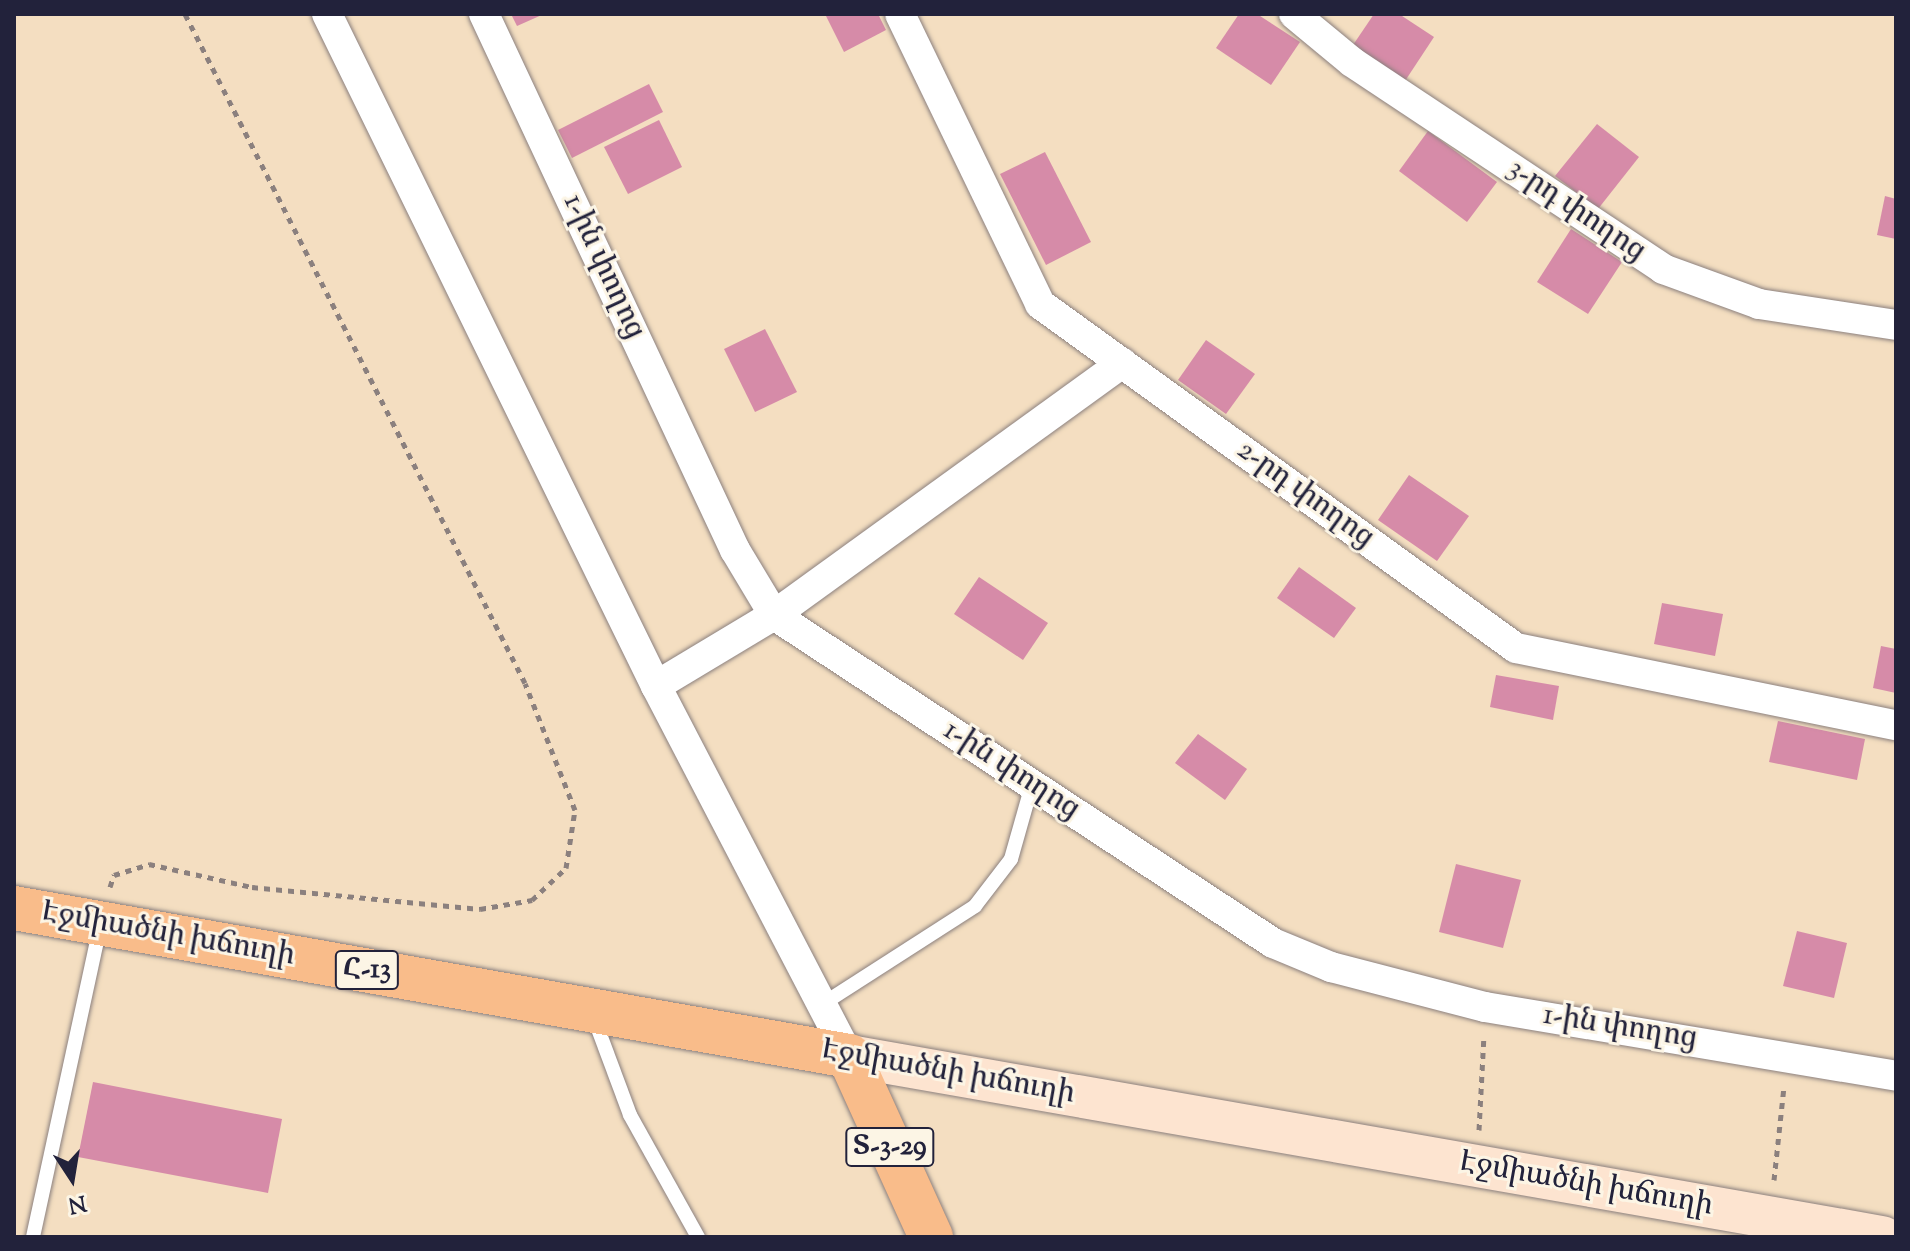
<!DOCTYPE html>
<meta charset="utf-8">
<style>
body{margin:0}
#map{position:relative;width:1910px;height:1251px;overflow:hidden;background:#f4dec1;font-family:"Sorts Mill Goudy","Noto Serif Armenian",serif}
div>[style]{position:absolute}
.building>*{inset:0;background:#d68ba8}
.path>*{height:5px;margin-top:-2.5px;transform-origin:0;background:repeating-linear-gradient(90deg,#8b807e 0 6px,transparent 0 12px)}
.roads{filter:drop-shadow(0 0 2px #8b807e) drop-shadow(0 0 2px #8b807e)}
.service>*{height:14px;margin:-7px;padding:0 7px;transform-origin:7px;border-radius:7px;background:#fff}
.minor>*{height:30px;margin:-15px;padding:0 15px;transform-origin:15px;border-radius:15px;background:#fff}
.secondary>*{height:42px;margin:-21px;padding:0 21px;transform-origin:21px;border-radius:21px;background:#fde4d0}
.primary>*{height:44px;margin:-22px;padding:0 22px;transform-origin:22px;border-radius:22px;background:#f9bc8a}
span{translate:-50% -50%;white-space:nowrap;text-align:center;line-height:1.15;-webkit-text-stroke:6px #fcf5e5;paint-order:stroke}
.shield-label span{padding:2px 6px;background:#fcf5e5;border:2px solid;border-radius:6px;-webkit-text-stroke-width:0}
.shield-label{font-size:28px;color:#22223b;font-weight:700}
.street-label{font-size:30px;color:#22223b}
.frame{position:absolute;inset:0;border:16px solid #22223b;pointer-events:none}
.north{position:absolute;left:32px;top:1139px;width:80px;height:80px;-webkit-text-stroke:6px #fcf5e5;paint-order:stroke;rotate:168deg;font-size:22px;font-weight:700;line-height:32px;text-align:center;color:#22223b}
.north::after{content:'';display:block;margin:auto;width:28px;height:36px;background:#22223b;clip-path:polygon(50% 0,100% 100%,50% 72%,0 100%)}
</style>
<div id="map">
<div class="building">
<i style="clip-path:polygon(511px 14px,544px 14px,517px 26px)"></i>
<i style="clip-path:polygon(825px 14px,878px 14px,886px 30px,844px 52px)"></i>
<i style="clip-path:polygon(1239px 14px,1257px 14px,1300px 42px,1271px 85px,1216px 48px)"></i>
<i style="clip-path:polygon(1374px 14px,1399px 14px,1434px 37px,1405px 81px,1353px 45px)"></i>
<i style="clip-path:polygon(649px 84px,663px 112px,572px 158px,558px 130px)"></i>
<i style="clip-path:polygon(659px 120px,682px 167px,628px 194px,604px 147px)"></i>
<i style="clip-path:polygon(1597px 124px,1639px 157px,1598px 209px,1555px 176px)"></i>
<i style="clip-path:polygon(1428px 131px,1497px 182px,1467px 222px,1399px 171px)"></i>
<i style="clip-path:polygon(1045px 152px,1091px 242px,1046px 265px,1000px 174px)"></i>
<i style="clip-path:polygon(1885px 196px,1896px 199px,1896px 239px,1877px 235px)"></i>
<i style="clip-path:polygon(1571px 229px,1622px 262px,1588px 314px,1537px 282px)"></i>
<i style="clip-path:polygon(765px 329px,797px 392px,755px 412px,724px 349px)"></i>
<i style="clip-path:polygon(1206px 340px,1255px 374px,1226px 414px,1178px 380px)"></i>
<i style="clip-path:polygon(1409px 475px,1469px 516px,1437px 561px,1378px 520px)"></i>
<i style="clip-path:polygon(1299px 567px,1356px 608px,1334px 638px,1277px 598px)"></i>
<i style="clip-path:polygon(979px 577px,1048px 623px,1023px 660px,954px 614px)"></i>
<i style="clip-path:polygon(1662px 603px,1723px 614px,1715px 656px,1654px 644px)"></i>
<i style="clip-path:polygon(1881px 646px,1896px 649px,1896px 693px,1873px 688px)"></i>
<i style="clip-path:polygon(1496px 675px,1559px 686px,1553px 720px,1490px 707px)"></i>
<i style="clip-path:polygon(1778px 721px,1865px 739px,1857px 780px,1769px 762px)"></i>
<i style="clip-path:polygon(1198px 734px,1247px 769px,1225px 800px,1175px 763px)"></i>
<i style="clip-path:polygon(1456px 864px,1521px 880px,1503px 948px,1439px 932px)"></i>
<i style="clip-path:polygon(1797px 931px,1847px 943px,1834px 998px,1783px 986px)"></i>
<i style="clip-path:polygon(93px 1082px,282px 1119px,268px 1193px,78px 1157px)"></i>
</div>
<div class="path">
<i style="left:110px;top:887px;width:13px;rotate:-72deg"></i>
<i style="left:114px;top:875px;width:37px;rotate:-17deg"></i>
<i style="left:149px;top:864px;width:106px;rotate:12.6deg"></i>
<i style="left:252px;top:887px;width:229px;rotate:5.5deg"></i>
<i style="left:480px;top:909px;width:53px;rotate:-9.8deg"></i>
<i style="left:532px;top:900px;width:47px;rotate:-43.3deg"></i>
<i style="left:566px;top:868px;width:59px;rotate:-81.2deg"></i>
<i style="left:575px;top:810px;width:136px;rotate:-111.5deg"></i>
<i style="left:525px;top:683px;width:750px;rotate:-116.94deg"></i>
<i style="left:1479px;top:1130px;width:94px;rotate:-87deg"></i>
<i style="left:1774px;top:1180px;width:94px;rotate:-83.9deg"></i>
</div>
<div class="roads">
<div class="service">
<i style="left:821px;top:1005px;width:183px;rotate:-32.7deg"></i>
<i style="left:975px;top:906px;width:59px;rotate:-52.5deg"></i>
<i style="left:1011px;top:859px;width:77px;rotate:-74.2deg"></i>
<i style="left:594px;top:1018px;width:103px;rotate:69.6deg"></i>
<i style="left:630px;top:1115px;width:140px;rotate:60.9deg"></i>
<i style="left:33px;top:1237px;width:316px;rotate:-77.8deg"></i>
</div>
<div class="minor">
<i style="left:327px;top:14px;width:748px;rotate:63.91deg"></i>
<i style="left:656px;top:686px;width:417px;rotate:62.5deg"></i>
<i style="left:484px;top:14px;width:592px;rotate:64.91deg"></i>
<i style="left:735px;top:550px;width:76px;rotate:59deg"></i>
<i style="left:774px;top:615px;width:597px;rotate:33.32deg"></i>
<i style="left:1273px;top:943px;width:63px;rotate:22.5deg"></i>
<i style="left:1331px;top:967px;width:159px;rotate:14.6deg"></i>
<i style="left:1485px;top:1007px;width:417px;rotate:9.5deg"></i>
<i style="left:900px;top:14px;width:322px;rotate:64.2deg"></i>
<i style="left:1040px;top:304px;width:587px;rotate:35.86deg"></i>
<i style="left:1516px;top:648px;width:388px;rotate:11.5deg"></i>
<i style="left:1294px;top:14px;width:75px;rotate:39.6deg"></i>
<i style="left:1352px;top:62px;width:374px;rotate:33.6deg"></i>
<i style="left:1663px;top:269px;width:102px;rotate:20deg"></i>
<i style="left:1759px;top:304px;width:139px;rotate:8.7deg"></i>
<i style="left:656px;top:686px;width:138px;rotate:-31deg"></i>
<i style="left:774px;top:615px;width:430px;rotate:-35.9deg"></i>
</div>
<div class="secondary">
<i style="left:849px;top:1056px;width:1049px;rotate:9.94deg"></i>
</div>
<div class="primary">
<i style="left:14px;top:908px;width:848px;rotate:10.05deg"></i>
<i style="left:849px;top:1056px;width:199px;rotate:65.6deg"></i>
</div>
</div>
<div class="shield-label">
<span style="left:367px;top:970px">Հ-13</span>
<span style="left:890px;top:1147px">Տ-3-29</span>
</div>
<div class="street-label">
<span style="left:1576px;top:211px;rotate:34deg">3-րդ փողոց</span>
<span style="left:603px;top:267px;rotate:65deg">1-ին փողոց</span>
<span style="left:1305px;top:495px;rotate:36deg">2-րդ փողոց</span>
<span style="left:1011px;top:771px;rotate:33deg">1-ին փողոց</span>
<span style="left:168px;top:935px;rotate:10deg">Էջմիածնի խճուղի</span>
<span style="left:1620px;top:1028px;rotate:9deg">1-ին փողոց</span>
<span style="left:948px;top:1073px;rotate:10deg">Էջմիածնի խճուղի</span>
<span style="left:1586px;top:1185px;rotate:10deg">Էջմիածնի խճուղի</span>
</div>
<div class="frame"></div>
<div class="north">N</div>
</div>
